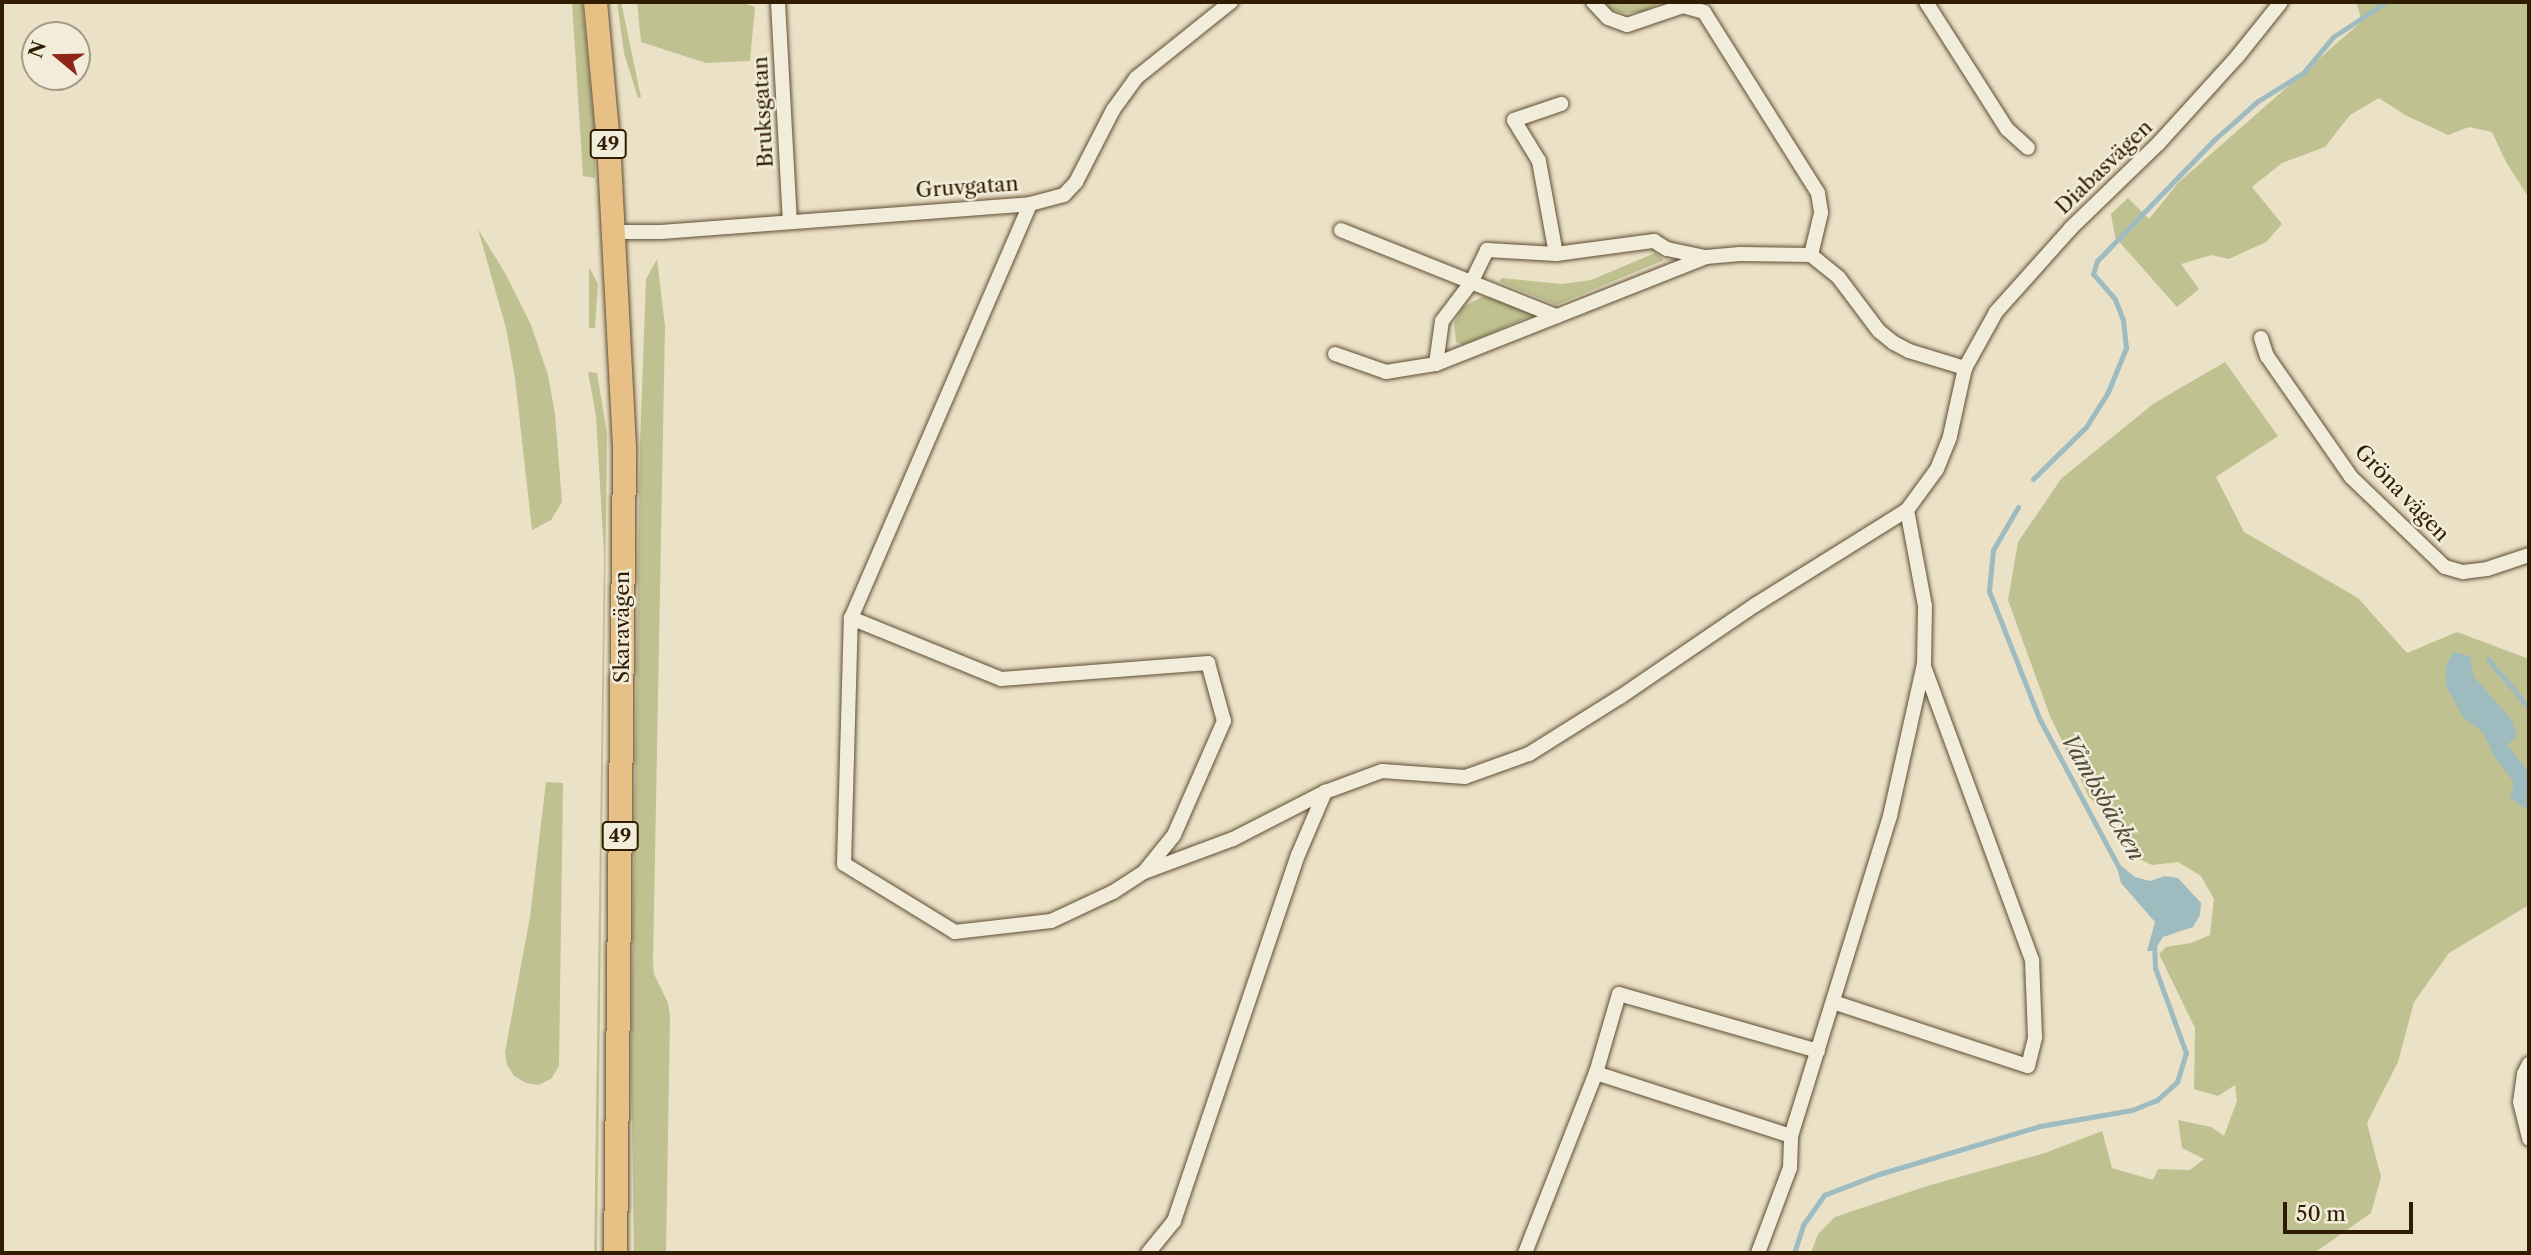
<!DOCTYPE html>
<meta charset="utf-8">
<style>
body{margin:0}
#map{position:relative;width:2531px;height:1255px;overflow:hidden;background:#ebe1c7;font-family:"Libre Caslon Text",serif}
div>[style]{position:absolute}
.green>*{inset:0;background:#bfc190}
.water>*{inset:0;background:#9ebbc0}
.stream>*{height:5px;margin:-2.5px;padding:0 2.5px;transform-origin:2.5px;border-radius:2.5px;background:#9ebbc0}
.roads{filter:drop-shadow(0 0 2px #5f4d32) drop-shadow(0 0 2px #5f4d32)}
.street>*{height:14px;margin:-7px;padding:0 7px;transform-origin:7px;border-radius:7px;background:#f2ecdb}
.primary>*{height:23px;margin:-11.5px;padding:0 11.5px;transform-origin:11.5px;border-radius:11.5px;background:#e6c084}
span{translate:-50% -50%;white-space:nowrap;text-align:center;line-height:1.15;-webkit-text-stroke:5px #f2ecdb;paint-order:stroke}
.shield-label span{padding:2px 5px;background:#f2ecdb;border:2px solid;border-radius:5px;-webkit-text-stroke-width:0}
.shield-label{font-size:19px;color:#301c01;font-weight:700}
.street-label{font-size:21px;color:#301c01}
.water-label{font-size:23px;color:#514c3a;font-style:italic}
.frame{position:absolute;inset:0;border:4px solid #301c01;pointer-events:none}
.north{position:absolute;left:21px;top:21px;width:70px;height:70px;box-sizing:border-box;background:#f2ecdb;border:2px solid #a49984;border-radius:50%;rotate:289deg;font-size:19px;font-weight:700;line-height:28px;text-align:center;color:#301c01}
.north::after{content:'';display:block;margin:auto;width:24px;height:32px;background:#8f2418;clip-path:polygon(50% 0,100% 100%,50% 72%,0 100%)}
.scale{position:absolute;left:2283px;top:1202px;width:130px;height:32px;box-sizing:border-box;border:4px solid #301c01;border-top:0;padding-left:9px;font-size:21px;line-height:24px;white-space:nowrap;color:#301c01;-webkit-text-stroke:5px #f2ecdb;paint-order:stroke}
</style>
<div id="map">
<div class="green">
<i style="clip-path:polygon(572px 2px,582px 2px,595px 134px,595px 178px,583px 176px)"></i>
<i style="clip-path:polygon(617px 2px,621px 2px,641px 97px,638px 98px,624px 53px)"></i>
<i style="clip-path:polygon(637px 2px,740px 2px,755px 7px,750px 61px,706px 63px,641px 42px)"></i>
<i style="clip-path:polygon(1605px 2px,1662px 2px,1642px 12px,1623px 13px,1610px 9px)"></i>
<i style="clip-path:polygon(2356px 2px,2529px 2px,2529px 198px,2506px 162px,2492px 132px,2469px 127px,2448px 135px,2405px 115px,2379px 98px,2350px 115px,2325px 147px,2282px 163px,2252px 187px,2282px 224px,2266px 242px,2229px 259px,2211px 255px,2181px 264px,2199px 289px,2177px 307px,2115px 237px,2111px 214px,2128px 198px,2149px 219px,2178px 183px,2362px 21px)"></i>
<i style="clip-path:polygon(478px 229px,505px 273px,531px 325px,548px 375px,555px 414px,562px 502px,551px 520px,532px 530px,515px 378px,506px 328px)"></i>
<i style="clip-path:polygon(1655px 253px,1664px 260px,1556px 305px,1500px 282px,1501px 278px,1562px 284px,1591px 280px)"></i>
<i style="clip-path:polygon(657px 259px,665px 326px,653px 962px,654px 974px,668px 1003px,670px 1017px,666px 1253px,634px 1253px,631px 1059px,640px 445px,646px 279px)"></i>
<i style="clip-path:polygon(589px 267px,598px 284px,595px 328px,589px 328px)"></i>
<i style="clip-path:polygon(1482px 297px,1493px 297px,1533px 315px,1463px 345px,1456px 342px,1454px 323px,1463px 307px)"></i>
<i style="clip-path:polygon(2225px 362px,2278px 436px,2216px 477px,2244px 532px,2358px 598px,2407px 653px,2457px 632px,2529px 659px,2529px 905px,2449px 953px,2414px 1002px,2398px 1062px,2367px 1123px,2381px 1177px,2371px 1213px,2314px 1253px,1811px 1253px,1818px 1234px,1835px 1217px,1927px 1186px,2045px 1153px,2102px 1131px,2112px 1168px,2153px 1180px,2158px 1169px,2190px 1170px,2204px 1159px,2182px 1148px,2178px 1120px,2211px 1127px,2224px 1136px,2237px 1101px,2235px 1085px,2218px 1096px,2194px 1089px,2195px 1028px,2159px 954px,2166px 947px,2191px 943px,2210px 935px,2214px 899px,2201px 876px,2178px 862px,2152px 865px,2139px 859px,2125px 831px,2089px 797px,2050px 716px,2008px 600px,2018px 542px,2061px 479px,2153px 404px)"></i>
<i style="clip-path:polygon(588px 372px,597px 373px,607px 434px,597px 1253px,594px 1253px,604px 554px,596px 416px)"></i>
<i style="clip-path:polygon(546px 782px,563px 783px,559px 1066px,551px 1079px,538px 1085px,526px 1083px,514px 1076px,507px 1065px,505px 1052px,530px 917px)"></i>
</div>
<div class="water">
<i style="clip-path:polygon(2453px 652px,2470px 656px,2474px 677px,2512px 720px,2517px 737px,2507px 745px,2529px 772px,2529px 811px,2510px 798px,2514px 783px,2493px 754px,2483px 732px,2463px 717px,2446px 686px,2446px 666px)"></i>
<i style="clip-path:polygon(2115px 861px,2135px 877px,2150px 881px,2165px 876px,2178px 878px,2201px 903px,2200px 915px,2193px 927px,2163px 937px,2154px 951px,2147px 951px,2155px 922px,2121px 883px)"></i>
</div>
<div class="stream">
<i style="left:2033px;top:479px;width:74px;rotate:-44.5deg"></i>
<i style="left:2086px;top:427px;width:41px;rotate:-57.8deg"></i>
<i style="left:2108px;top:392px;width:48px;rotate:-67.8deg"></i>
<i style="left:2126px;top:348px;width:28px;rotate:-96deg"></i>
<i style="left:2123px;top:320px;width:22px;rotate:-111deg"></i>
<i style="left:2115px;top:299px;width:33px;rotate:-131deg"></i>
<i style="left:2093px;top:274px;width:14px;rotate:-73deg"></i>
<i style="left:2097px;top:261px;width:170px;rotate:-46deg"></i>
<i style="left:2215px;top:139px;width:57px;rotate:-41.5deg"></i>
<i style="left:2258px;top:101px;width:53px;rotate:-31.9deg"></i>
<i style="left:2303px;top:73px;width:47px;rotate:-50.2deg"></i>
<i style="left:2333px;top:37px;width:64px;rotate:-33.4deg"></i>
<i style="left:2018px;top:507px;width:50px;rotate:120.2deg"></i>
<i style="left:1993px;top:550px;width:41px;rotate:95.6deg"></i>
<i style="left:1989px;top:591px;width:136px;rotate:68.5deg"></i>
<i style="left:2039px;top:718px;width:168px;rotate:61.9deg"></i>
<i style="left:2488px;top:659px;width:64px;rotate:50.1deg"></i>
<i style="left:1794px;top:1253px;width:29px;rotate:-72deg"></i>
<i style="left:1803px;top:1225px;width:37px;rotate:-55deg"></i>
<i style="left:1824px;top:1195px;width:59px;rotate:-20.9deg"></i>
<i style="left:1879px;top:1174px;width:168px;rotate:-16.6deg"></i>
<i style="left:2040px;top:1126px;width:93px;rotate:-9.9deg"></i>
<i style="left:2132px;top:1110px;width:27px;rotate:-22deg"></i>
<i style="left:2157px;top:1100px;width:27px;rotate:-42deg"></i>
<i style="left:2177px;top:1082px;width:30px;rotate:-73deg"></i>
<i style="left:2186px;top:1053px;width:90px;rotate:-110deg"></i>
<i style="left:2155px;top:968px;width:23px;rotate:-92deg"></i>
</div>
<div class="roads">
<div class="street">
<i style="left:778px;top:2px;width:219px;rotate:86.9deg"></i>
<i style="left:1593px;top:2px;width:22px;rotate:47deg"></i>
<i style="left:1608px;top:18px;width:20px;rotate:20deg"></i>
<i style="left:1627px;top:25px;width:59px;rotate:-18.7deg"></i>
<i style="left:1683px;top:6px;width:22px;rotate:16deg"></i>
<i style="left:1704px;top:12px;width:214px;rotate:57.8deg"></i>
<i style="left:1818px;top:193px;width:20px;rotate:81deg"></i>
<i style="left:1821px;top:213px;width:43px;rotate:103.4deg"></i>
<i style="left:1811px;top:255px;width:36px;rotate:39deg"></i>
<i style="left:1839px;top:278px;width:66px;rotate:53deg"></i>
<i style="left:1879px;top:331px;width:19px;rotate:39deg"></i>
<i style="left:1894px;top:343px;width:17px;rotate:28deg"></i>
<i style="left:1909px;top:351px;width:59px;rotate:16.9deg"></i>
<i style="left:1926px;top:2px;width:151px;rotate:57.5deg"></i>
<i style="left:2007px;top:129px;width:28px;rotate:42deg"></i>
<i style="left:1341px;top:230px;width:232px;rotate:21.8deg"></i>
<i style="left:612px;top:232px;width:49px"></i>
<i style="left:661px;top:232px;width:370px;rotate:-4.3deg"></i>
<i style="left:1030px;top:204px;width:35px;rotate:-15deg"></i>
<i style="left:1064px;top:195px;width:18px;rotate:-47deg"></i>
<i style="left:1076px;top:182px;width:81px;rotate:-62.8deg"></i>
<i style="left:1113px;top:110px;width:39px;rotate:-54deg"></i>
<i style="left:1136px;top:78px;width:122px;rotate:-38.7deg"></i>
<i style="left:1556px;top:254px;width:95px;rotate:-100.4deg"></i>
<i style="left:1539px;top:161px;width:48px;rotate:-121.4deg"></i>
<i style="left:1514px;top:120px;width:50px;rotate:-18.8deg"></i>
<i style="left:2261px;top:338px;width:19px;rotate:72deg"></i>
<i style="left:2267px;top:356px;width:147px;rotate:55.2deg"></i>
<i style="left:2351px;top:477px;width:130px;rotate:43.8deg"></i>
<i style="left:2445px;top:567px;width:19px;rotate:16deg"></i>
<i style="left:2463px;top:572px;width:24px;rotate:-7deg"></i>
<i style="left:2487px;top:569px;width:44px;rotate:-18.4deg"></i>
<i style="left:1335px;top:354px;width:54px;rotate:19.4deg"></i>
<i style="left:1386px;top:372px;width:51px;rotate:-9.1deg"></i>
<i style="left:1436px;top:364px;width:290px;rotate:-21.6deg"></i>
<i style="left:1706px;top:257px;width:34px;rotate:-5deg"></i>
<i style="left:1740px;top:254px;width:71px;rotate:0.8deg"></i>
<i style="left:1436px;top:364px;width:43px;rotate:-82.1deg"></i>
<i style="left:1442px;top:321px;width:48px;rotate:-52.7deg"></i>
<i style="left:1471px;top:283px;width:37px;rotate:-64deg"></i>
<i style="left:1487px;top:250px;width:69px;rotate:3.3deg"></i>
<i style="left:1556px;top:254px;width:99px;rotate:-7.6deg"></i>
<i style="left:1654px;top:241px;width:15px;rotate:32deg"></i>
<i style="left:1667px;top:249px;width:39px;rotate:12deg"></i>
<i style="left:851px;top:618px;width:162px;rotate:22.1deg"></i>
<i style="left:1001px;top:679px;width:208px;rotate:-4.4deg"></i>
<i style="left:1208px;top:663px;width:60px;rotate:74.6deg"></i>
<i style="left:1224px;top:721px;width:124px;rotate:113.7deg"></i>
<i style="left:1174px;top:835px;width:48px;rotate:129deg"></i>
<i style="left:1144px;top:872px;width:37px;rotate:147deg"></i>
<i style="left:1113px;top:892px;width:68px;rotate:154.9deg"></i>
<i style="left:1051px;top:921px;width:97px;rotate:173.5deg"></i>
<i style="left:955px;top:932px;width:130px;rotate:-148.5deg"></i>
<i style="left:844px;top:864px;width:246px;rotate:-88.4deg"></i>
<i style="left:851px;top:618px;width:451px;rotate:-66.6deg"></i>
<i style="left:1147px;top:871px;width:92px;rotate:-20.4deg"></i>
<i style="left:1233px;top:839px;width:103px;rotate:-27.1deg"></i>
<i style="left:1833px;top:1002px;width:205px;rotate:18.2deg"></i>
<i style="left:2028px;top:1066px;width:30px;rotate:-76deg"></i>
<i style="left:2035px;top:1037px;width:77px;rotate:-92.2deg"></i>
<i style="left:2032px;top:960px;width:313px;rotate:-110.2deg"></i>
<i style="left:2529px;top:1064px;width:11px;rotate:117deg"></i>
<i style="left:2524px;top:1074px;width:28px;rotate:98deg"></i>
<i style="left:2520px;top:1102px;width:38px;rotate:76deg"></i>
<i style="left:1791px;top:1136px;width:205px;rotate:-162.1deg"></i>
<i style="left:1596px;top:1073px;width:82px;rotate:-73.8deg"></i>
<i style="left:1619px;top:994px;width:207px;rotate:16deg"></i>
<i style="left:1148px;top:1253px;width:41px;rotate:-50.9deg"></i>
<i style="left:1174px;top:1221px;width:386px;rotate:-71.3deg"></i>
<i style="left:1298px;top:855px;width:69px;rotate:-66.8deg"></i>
<i style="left:1325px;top:792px;width:61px;rotate:-20.2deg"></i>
<i style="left:1382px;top:771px;width:83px;rotate:4.1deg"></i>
<i style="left:1465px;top:777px;width:68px;rotate:-19.8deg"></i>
<i style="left:1529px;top:754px;width:107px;rotate:-32.1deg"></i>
<i style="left:1620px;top:697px;width:163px;rotate:-34.3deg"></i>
<i style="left:1755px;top:605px;width:179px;rotate:-32deg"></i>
<i style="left:1907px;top:510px;width:51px;rotate:-53.8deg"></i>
<i style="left:1937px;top:469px;width:35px;rotate:-68deg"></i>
<i style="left:1950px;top:436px;width:70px;rotate:-77.6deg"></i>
<i style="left:1965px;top:368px;width:64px;rotate:-61deg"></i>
<i style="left:1996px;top:312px;width:113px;rotate:-48.2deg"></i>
<i style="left:2071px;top:228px;width:121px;rotate:-44deg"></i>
<i style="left:2158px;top:144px;width:118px;rotate:-47.8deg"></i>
<i style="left:2237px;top:57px;width:70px;rotate:-51.3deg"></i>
<i style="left:1525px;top:1253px;width:193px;rotate:-68.5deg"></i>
<i style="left:1758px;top:1253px;width:91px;rotate:-69.4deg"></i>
<i style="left:1790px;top:1168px;width:32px;rotate:-88deg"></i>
<i style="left:1791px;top:1136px;width:335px;rotate:-72.8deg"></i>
<i style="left:1890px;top:816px;width:156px;rotate:-77.4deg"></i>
<i style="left:1924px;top:664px;width:58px;rotate:-89deg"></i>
<i style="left:1925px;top:606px;width:98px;rotate:-100.6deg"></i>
</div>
<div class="primary">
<i style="left:595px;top:2px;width:140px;rotate:84.7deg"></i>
<i style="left:608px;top:141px;width:310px;rotate:87deg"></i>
<i style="left:624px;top:451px;width:802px;rotate:90.64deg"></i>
</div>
</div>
<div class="shield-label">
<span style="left:608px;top:144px">49</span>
<span style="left:620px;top:836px">49</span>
</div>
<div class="street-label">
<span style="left:763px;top:112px;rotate:-93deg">Bruksgatan</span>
<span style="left:2104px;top:167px;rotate:-44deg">Diabasvägen</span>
<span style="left:967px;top:187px;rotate:-4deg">Gruvgatan</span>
<span style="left:2402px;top:493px;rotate:46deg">Gröna vägen</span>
<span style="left:622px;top:627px;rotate:-90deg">Skaravägen</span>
</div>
<div class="water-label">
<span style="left:2103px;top:797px;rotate:60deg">Våmbsbäcken</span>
</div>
<div class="frame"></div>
<div class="north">N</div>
<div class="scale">50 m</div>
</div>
